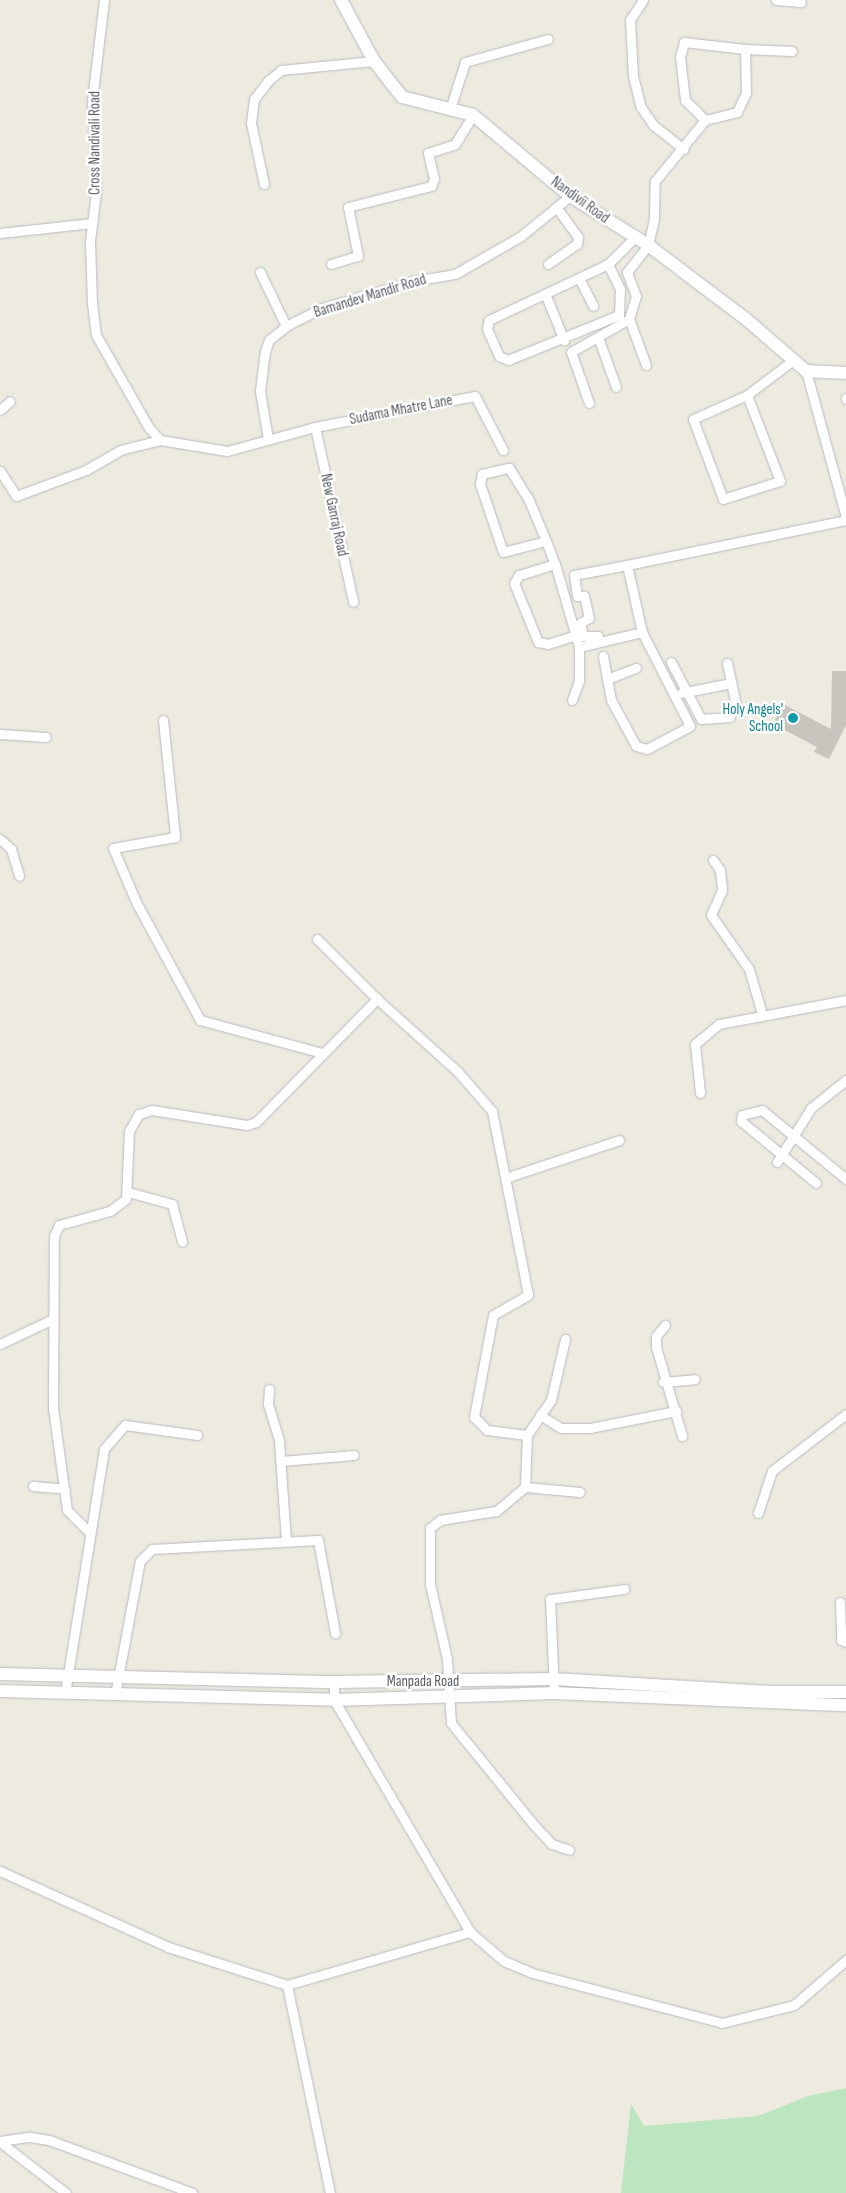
<!DOCTYPE html>
<style>
body{margin:0}
#map{position:relative;width:846px;height:2193px;overflow:hidden;background:#edebe0;font-family:"Sofia Sans Condensed",sans-serif}
div>[style]{position:absolute}
.green>*{inset:0;background:#bbe6bf}
.building>*{inset:0;background:#c7c5bd}
.roads{filter:drop-shadow(0 0 1px #b8bac0) drop-shadow(0 0 1px #b8bac0)}
.street>*{height:9px;margin:-4.5px;padding:0 4.5px;transform-origin:4.5px;border-radius:4.5px;background:#fff}
.secondary>*{height:12px;margin:-6px;padding:0 6px;transform-origin:6px;border-radius:6px;background:#fff}
.dots>*{width:14px;height:14px;translate:-50% -50%;box-sizing:border-box;border:2px solid #fff;border-radius:50%}
span{translate:-50% -50%;white-space:nowrap;text-align:center;line-height:1.15;-webkit-text-stroke:5px #fff;paint-order:stroke}
.street-label{font-size:15px;color:#595c62}
.culture-label{font-size:15px;color:#0d838f}
.right{translate:-100% -50%;text-align:right}
</style>
<div id="map">
<div class="green">
<i style="clip-path:polygon(846px 2088px,846px 2193px,621px 2193px,631px 2104px,644px 2126px,758px 2116px,808px 2096px)"></i>
</div>
<div class="building">
<i style="clip-path:polygon(832px 671px,846px 671px,846px 725px,829px 759px,814px 752px,817px 747px,773px 724px,783px 704px,831px 729px)"></i>
</div>
<div class="roads">
<div class="street">
<i style="left:104px;top:0;width:102px;rotate:96.8deg"></i>
<i style="left:92px;top:101px;width:91px;rotate:87.5deg"></i>
<i style="left:96px;top:192px;width:49px;rotate:97deg"></i>
<i style="left:90px;top:241px;width:62px;rotate:88.2deg"></i>
<i style="left:92px;top:303px;width:32px;rotate:83deg"></i>
<i style="left:96px;top:335px;width:107px;rotate:60.3deg"></i>
<i style="left:149px;top:428px;width:16px;rotate:47deg"></i>
<i style="left:160px;top:440px;width:68px;rotate:9.3deg"></i>
<i style="left:227px;top:451px;width:91px;rotate:-15.3deg"></i>
<i style="left:315px;top:427px;width:163px;rotate:-11deg"></i>
<i style="left:475px;top:396px;width:61px;rotate:62.6deg"></i>
<i style="left:643px;top:0;width:24px;rotate:123deg"></i>
<i style="left:630px;top:20px;width:56px;rotate:86.9deg"></i>
<i style="left:633px;top:76px;width:32px;rotate:76deg"></i>
<i style="left:641px;top:107px;width:22px;rotate:56deg"></i>
<i style="left:653px;top:125px;width:39px;rotate:38deg"></i>
<i style="left:776px;top:0;width:25px;rotate:5deg"></i>
<i style="left:451px;top:106px;width:46px;rotate:-72.3deg"></i>
<i style="left:465px;top:62px;width:86px;rotate:-15.5deg"></i>
<i style="left:705px;top:120px;width:28px;rotate:-135deg"></i>
<i style="left:685px;top:100px;width:43px;rotate:-96.6deg"></i>
<i style="left:680px;top:57px;width:16px;rotate:-75deg"></i>
<i style="left:684px;top:42px;width:61px;rotate:6.5deg"></i>
<i style="left:264px;top:184px;width:62px;rotate:-102deg"></i>
<i style="left:251px;top:123px;width:24px;rotate:-83deg"></i>
<i style="left:254px;top:99px;width:23px;rotate:-52deg"></i>
<i style="left:268px;top:81px;width:17px;rotate:-40deg"></i>
<i style="left:281px;top:70px;width:93px;rotate:-5.5deg"></i>
<i style="left:0;top:233px;width:93px;rotate:-6.2deg"></i>
<i style="left:331px;top:264px;width:28px;rotate:-17deg"></i>
<i style="left:358px;top:256px;width:50px;rotate:-101.5deg"></i>
<i style="left:348px;top:207px;width:86px;rotate:-14.2deg"></i>
<i style="left:431px;top:186px;width:8px;rotate:-67deg"></i>
<i style="left:434px;top:179px;width:27px;rotate:-103deg"></i>
<i style="left:428px;top:153px;width:28px;rotate:-18deg"></i>
<i style="left:455px;top:144px;width:34px;rotate:-58deg"></i>
<i style="left:548px;top:264px;width:35px;rotate:-35deg"></i>
<i style="left:577px;top:244px;width:7px;rotate:-82deg"></i>
<i style="left:578px;top:237px;width:37px;rotate:-126deg"></i>
<i style="left:608px;top:264px;width:132px;rotate:154.8deg"></i>
<i style="left:489px;top:320px;width:9px;rotate:103deg"></i>
<i style="left:487px;top:329px;width:30px;rotate:66deg"></i>
<i style="left:499px;top:356px;width:10px;rotate:24deg"></i>
<i style="left:508px;top:360px;width:120px;rotate:-22.1deg"></i>
<i style="left:619px;top:315px;width:26px;rotate:-88deg"></i>
<i style="left:620px;top:289px;width:28px;rotate:-116deg"></i>
<i style="left:608px;top:264px;width:37px;rotate:-45deg"></i>
<i style="left:260px;top:272px;width:60px;rotate:64.3deg"></i>
<i style="left:580px;top:280px;width:29px;rotate:63deg"></i>
<i style="left:546px;top:296px;width:48px;rotate:67.8deg"></i>
<i style="left:629px;top:319px;width:49px;rotate:69.7deg"></i>
<i style="left:598px;top:337px;width:53px;rotate:70.2deg"></i>
<i style="left:806px;top:371px;width:151px;rotate:74.7deg"></i>
<i style="left:747px;top:395px;width:92px;rotate:69deg"></i>
<i style="left:780px;top:481px;width:60px;rotate:162.5deg"></i>
<i style="left:723px;top:499px;width:85px;rotate:-110.6deg"></i>
<i style="left:693px;top:419px;width:59px;rotate:-24deg"></i>
<i style="left:747px;top:395px;width:56px;rotate:-37.1deg"></i>
<i style="left:846px;top:398px;width:1px;rotate:90deg"></i>
<i style="left:589px;top:403px;width:54px;rotate:-109.4deg"></i>
<i style="left:571px;top:352px;width:67px;rotate:-29.6deg"></i>
<i style="left:629px;top:319px;width:24px;rotate:-73deg"></i>
<i style="left:636px;top:296px;width:26px;rotate:-111deg"></i>
<i style="left:627px;top:272px;width:34px;rotate:-52deg"></i>
<i style="left:648px;top:245px;width:26px;rotate:-77deg"></i>
<i style="left:654px;top:220px;width:39px;rotate:-89deg"></i>
<i style="left:655px;top:181px;width:79px;rotate:-50.7deg"></i>
<i style="left:705px;top:120px;width:33px;rotate:-14deg"></i>
<i style="left:737px;top:112px;width:21px;rotate:-65deg"></i>
<i style="left:746px;top:93px;width:44px;rotate:-91.3deg"></i>
<i style="left:745px;top:49px;width:47px;rotate:2.4deg"></i>
<i style="left:0;top:410px;width:13px;rotate:-42deg"></i>
<i style="left:315px;top:427px;width:179px;rotate:77.7deg"></i>
<i style="left:268px;top:439px;width:49px;rotate:-99.5deg"></i>
<i style="left:260px;top:391px;width:39px;rotate:-83deg"></i>
<i style="left:265px;top:352px;width:13px;rotate:-72deg"></i>
<i style="left:269px;top:340px;width:22px;rotate:-39deg"></i>
<i style="left:286px;top:326px;width:40px;rotate:-26.6deg"></i>
<i style="left:322px;top:308px;width:95px;rotate:-16.5deg"></i>
<i style="left:413px;top:281px;width:43px;rotate:-9.5deg"></i>
<i style="left:455px;top:274px;width:76px;rotate:-29.9deg"></i>
<i style="left:521px;top:236px;width:63px;rotate:-39.2deg"></i>
<i style="left:0;top:471px;width:30px;rotate:57deg"></i>
<i style="left:16px;top:496px;width:75px;rotate:-20.4deg"></i>
<i style="left:86px;top:470px;width:39px;rotate:-30deg"></i>
<i style="left:120px;top:450px;width:41px;rotate:-14deg"></i>
<i style="left:546px;top:541px;width:44px;rotate:165.7deg"></i>
<i style="left:503px;top:552px;width:72px;rotate:-108.7deg"></i>
<i style="left:480px;top:484px;width:10px;rotate:-79deg"></i>
<i style="left:482px;top:474px;width:28px;rotate:-13deg"></i>
<i style="left:509px;top:468px;width:36px;rotate:58deg"></i>
<i style="left:528px;top:498px;width:47px;rotate:67.3deg"></i>
<i style="left:546px;top:541px;width:25px;rotate:69deg"></i>
<i style="left:555px;top:564px;width:86px;rotate:73.9deg"></i>
<i style="left:579px;top:647px;width:65px;rotate:-13.4deg"></i>
<i style="left:642px;top:632px;width:69px;rotate:-102.6deg"></i>
<i style="left:627px;top:565px;width:224px;rotate:-11.6deg"></i>
<i style="left:555px;top:564px;width:38px;rotate:163deg"></i>
<i style="left:519px;top:575px;width:9px;rotate:122deg"></i>
<i style="left:514px;top:583px;width:64px;rotate:67.9deg"></i>
<i style="left:538px;top:642px;width:10px;rotate:11deg"></i>
<i style="left:548px;top:644px;width:28px;rotate:-18deg"></i>
<i style="left:598px;top:636px;width:15px;rotate:180deg"></i>
<i style="left:583px;top:636px;width:13px;rotate:-103deg"></i>
<i style="left:580px;top:623px;width:10px;rotate:-29deg"></i>
<i style="left:589px;top:618px;width:23px;rotate:-103deg"></i>
<i style="left:584px;top:596px;width:7px;rotate:180deg"></i>
<i style="left:577px;top:596px;width:21px;rotate:-98deg"></i>
<i style="left:574px;top:575px;width:54px;rotate:-10.7deg"></i>
<i style="left:603px;top:656px;width:45px;rotate:79.7deg"></i>
<i style="left:611px;top:700px;width:52px;rotate:61.5deg"></i>
<i style="left:636px;top:746px;width:11px;rotate:15deg"></i>
<i style="left:647px;top:749px;width:49px;rotate:-28.1deg"></i>
<i style="left:690px;top:726px;width:106px;rotate:-117.1deg"></i>
<i style="left:671px;top:662px;width:64px;rotate:62.2deg"></i>
<i style="left:701px;top:719px;width:29px;rotate:-4deg"></i>
<i style="left:727px;top:663px;width:48px;rotate:78deg"></i>
<i style="left:607px;top:679px;width:31px;rotate:-21deg"></i>
<i style="left:681px;top:693px;width:51px;rotate:-11.3deg"></i>
<i style="left:572px;top:700px;width:20px;rotate:-70deg"></i>
<i style="left:579px;top:681px;width:34px;rotate:-90deg"></i>
<i style="left:163px;top:720px;width:118px;rotate:84.1deg"></i>
<i style="left:175px;top:837px;width:63px;rotate:169.9deg"></i>
<i style="left:113px;top:848px;width:59px;rotate:66.9deg"></i>
<i style="left:136px;top:902px;width:134px;rotate:61.5deg"></i>
<i style="left:200px;top:1020px;width:126px;rotate:15.1deg"></i>
<i style="left:0;top:734px;width:46px;rotate:3.7deg"></i>
<i style="left:0;top:839px;width:15px;rotate:42deg"></i>
<i style="left:11px;top:849px;width:28px;rotate:73deg"></i>
<i style="left:713px;top:860px;width:12px;rotate:55deg"></i>
<i style="left:720px;top:870px;width:20px;rotate:84deg"></i>
<i style="left:722px;top:890px;width:27px;rotate:114deg"></i>
<i style="left:711px;top:915px;width:66px;rotate:54.9deg"></i>
<i style="left:749px;top:969px;width:47px;rotate:73.9deg"></i>
<i style="left:317px;top:939px;width:85px;rotate:45deg"></i>
<i style="left:700px;top:1093px;width:49px;rotate:-95.8deg"></i>
<i style="left:695px;top:1044px;width:31px;rotate:-40deg"></i>
<i style="left:719px;top:1024px;width:129px;rotate:-10.7deg"></i>
<i style="left:777px;top:1162px;width:64px;rotate:-57.8deg"></i>
<i style="left:811px;top:1108px;width:45px;rotate:-38.7deg"></i>
<i style="left:508px;top:1177px;width:117px;rotate:-18.4deg"></i>
<i style="left:816px;top:1183px;width:97px;rotate:-140.4deg"></i>
<i style="left:741px;top:1121px;width:6px;rotate:-81deg"></i>
<i style="left:742px;top:1115px;width:21px;rotate:-14deg"></i>
<i style="left:762px;top:1110px;width:109px;rotate:39.4deg"></i>
<i style="left:128px;top:1192px;width:46px;rotate:15.3deg"></i>
<i style="left:172px;top:1204px;width:39px;rotate:75deg"></i>
<i style="left:665px;top:1325px;width:14px;rotate:129deg"></i>
<i style="left:656px;top:1336px;width:11px;rotate:90deg"></i>
<i style="left:656px;top:1347px;width:93px;rotate:73.7deg"></i>
<i style="left:565px;top:1339px;width:63px;rotate:102.9deg"></i>
<i style="left:551px;top:1400px;width:42px;rotate:124.4deg"></i>
<i style="left:527px;top:1435px;width:52px;rotate:92.2deg"></i>
<i style="left:525px;top:1487px;width:38px;rotate:140deg"></i>
<i style="left:496px;top:1511px;width:57px;rotate:170.9deg"></i>
<i style="left:440px;top:1520px;width:13px;rotate:141deg"></i>
<i style="left:430px;top:1528px;width:56px;rotate:90deg"></i>
<i style="left:430px;top:1584px;width:77px;rotate:77.2deg"></i>
<i style="left:447px;top:1659px;width:64px;rotate:86.4deg"></i>
<i style="left:451px;top:1723px;width:132px;rotate:50.9deg"></i>
<i style="left:534px;top:1825px;width:26px;rotate:47deg"></i>
<i style="left:552px;top:1844px;width:18px;rotate:19deg"></i>
<i style="left:0;top:1344px;width:59px;rotate:-25.3deg"></i>
<i style="left:663px;top:1382px;width:32px;rotate:-5deg"></i>
<i style="left:269px;top:1389px;width:15px;rotate:94deg"></i>
<i style="left:268px;top:1404px;width:39px;rotate:73deg"></i>
<i style="left:279px;top:1441px;width:99px;rotate:86deg"></i>
<i style="left:540px;top:1415px;width:25px;rotate:32deg"></i>
<i style="left:561px;top:1428px;width:29px"></i>
<i style="left:590px;top:1428px;width:88px;rotate:-11.2deg"></i>
<i style="left:281px;top:1461px;width:73px;rotate:-4.7deg"></i>
<i style="left:33px;top:1486px;width:32px;rotate:5deg"></i>
<i style="left:525px;top:1487px;width:55px;rotate:5.2deg"></i>
<i style="left:758px;top:1513px;width:44px;rotate:-71.6deg"></i>
<i style="left:772px;top:1471px;width:93px;rotate:-37.6deg"></i>
<i style="left:89px;top:1532px;width:31px;rotate:-135deg"></i>
<i style="left:67px;top:1510px;width:103px;rotate:-97.8deg"></i>
<i style="left:53px;top:1408px;width:172px;rotate:-89.7deg"></i>
<i style="left:54px;top:1236px;width:12px;rotate:-66deg"></i>
<i style="left:59px;top:1225px;width:53px;rotate:-15.4deg"></i>
<i style="left:110px;top:1211px;width:20px;rotate:-37deg"></i>
<i style="left:126px;top:1199px;width:68px;rotate:-87.5deg"></i>
<i style="left:129px;top:1131px;width:20px;rotate:-60deg"></i>
<i style="left:139px;top:1114px;width:14px;rotate:-17deg"></i>
<i style="left:152px;top:1110px;width:96px;rotate:9deg"></i>
<i style="left:247px;top:1125px;width:9px;rotate:-18deg"></i>
<i style="left:256px;top:1122px;width:173px;rotate:-45.5deg"></i>
<i style="left:377px;top:999px;width:109px;rotate:42deg"></i>
<i style="left:458px;top:1072px;width:52px;rotate:48.9deg"></i>
<i style="left:492px;top:1111px;width:187px;rotate:78.9deg"></i>
<i style="left:528px;top:1295px;width:40px;rotate:150.3deg"></i>
<i style="left:493px;top:1315px;width:104px;rotate:100.6deg"></i>
<i style="left:474px;top:1417px;width:18px;rotate:45deg"></i>
<i style="left:487px;top:1430px;width:40px;rotate:7.1deg"></i>
<i style="left:840px;top:1602px;width:38px;rotate:88deg"></i>
<i style="left:841px;top:1640px;width:5px;rotate:22deg"></i>
<i style="left:334px;top:1682px;width:18px;rotate:90deg"></i>
<i style="left:334px;top:1700px;width:269px;rotate:59.6deg"></i>
<i style="left:470px;top:1932px;width:45px;rotate:40.5deg"></i>
<i style="left:504px;top:1961px;width:30px;rotate:23deg"></i>
<i style="left:532px;top:1973px;width:196px;rotate:14.7deg"></i>
<i style="left:722px;top:2023px;width:74px;rotate:-14deg"></i>
<i style="left:794px;top:2005px;width:69px;rotate:-40.9deg"></i>
<i style="left:65px;top:1693px;width:247px;rotate:-80.9deg"></i>
<i style="left:104px;top:1449px;width:32px;rotate:-49deg"></i>
<i style="left:125px;top:1425px;width:73px;rotate:7.9deg"></i>
<i style="left:554px;top:1693px;width:94px;rotate:-92.4deg"></i>
<i style="left:550px;top:1599px;width:75px;rotate:-7.7deg"></i>
<i style="left:115px;top:1694px;width:135px;rotate:-79.4deg"></i>
<i style="left:140px;top:1561px;width:17px;rotate:-45deg"></i>
<i style="left:152px;top:1549px;width:166px;rotate:-3.1deg"></i>
<i style="left:318px;top:1540px;width:95px;rotate:79.6deg"></i>
<i style="left:0;top:1871px;width:184px;rotate:24.3deg"></i>
<i style="left:168px;top:1947px;width:125px;rotate:17.7deg"></i>
<i style="left:0;top:2141px;width:30px;rotate:-8deg"></i>
<i style="left:30px;top:2137px;width:19px;rotate:9deg"></i>
<i style="left:49px;top:2140px;width:153px;rotate:20.3deg"></i>
<i style="left:0;top:2142px;width:83px;rotate:37.7deg"></i>
<i style="left:330px;top:2193px;width:212px;rotate:-101.7deg"></i>
<i style="left:287px;top:1985px;width:191px;rotate:-16.2deg"></i>
</div>
<div class="secondary">
<i style="left:341px;top:0;width:69px;rotate:61.6deg"></i>
<i style="left:374px;top:61px;width:46px;rotate:52.1deg"></i>
<i style="left:402px;top:97px;width:73px;rotate:14.2deg"></i>
<i style="left:473px;top:115px;width:126px;rotate:39.9deg"></i>
<i style="left:570px;top:196px;width:92px;rotate:32.1deg"></i>
<i style="left:648px;top:245px;width:123px;rotate:37.1deg"></i>
<i style="left:746px;top:319px;width:79px;rotate:40.9deg"></i>
<i style="left:806px;top:371px;width:40px;rotate:2.9deg"></i>
<i style="left:0;top:1674px;width:334px;rotate:1.4deg"></i>
<i style="left:334px;top:1682px;width:219px;rotate:-0.8deg"></i>
<i style="left:553px;top:1679px;width:217px;rotate:3.4deg"></i>
<i style="left:770px;top:1692px;width:76px"></i>
<i style="left:0;top:1691px;width:334px;rotate:1.5deg"></i>
<i style="left:334px;top:1700px;width:220px;rotate:-1.8deg"></i>
<i style="left:554px;top:1693px;width:292px;rotate:2.4deg"></i>
</div>
</div>
<div class="dots">
<i style="left:793px;top:718px;background:#0f9aa8"></i>
</div>
<div class="street-label">
<span style="left:95px;top:143px;rotate:-90deg">Cross Nandivali Road</span>
<span style="left:580px;top:200px;rotate:36deg">Nandivii Road</span>
<span style="left:370px;top:296px;rotate:-17deg">Bamandev Mandir Road</span>
<span style="left:401px;top:410px;rotate:-11deg">Sudama Mhatre Lane</span>
<span style="left:334px;top:515px;rotate:78deg">New Ganraj Road</span>
<span style="left:423px;top:1682px">Manpada Road</span>
</div>
<div class="culture-label">
<span class="right" style="left:783px;top:718px">Holy Angels'<br>School</span>
</div>
</div>
